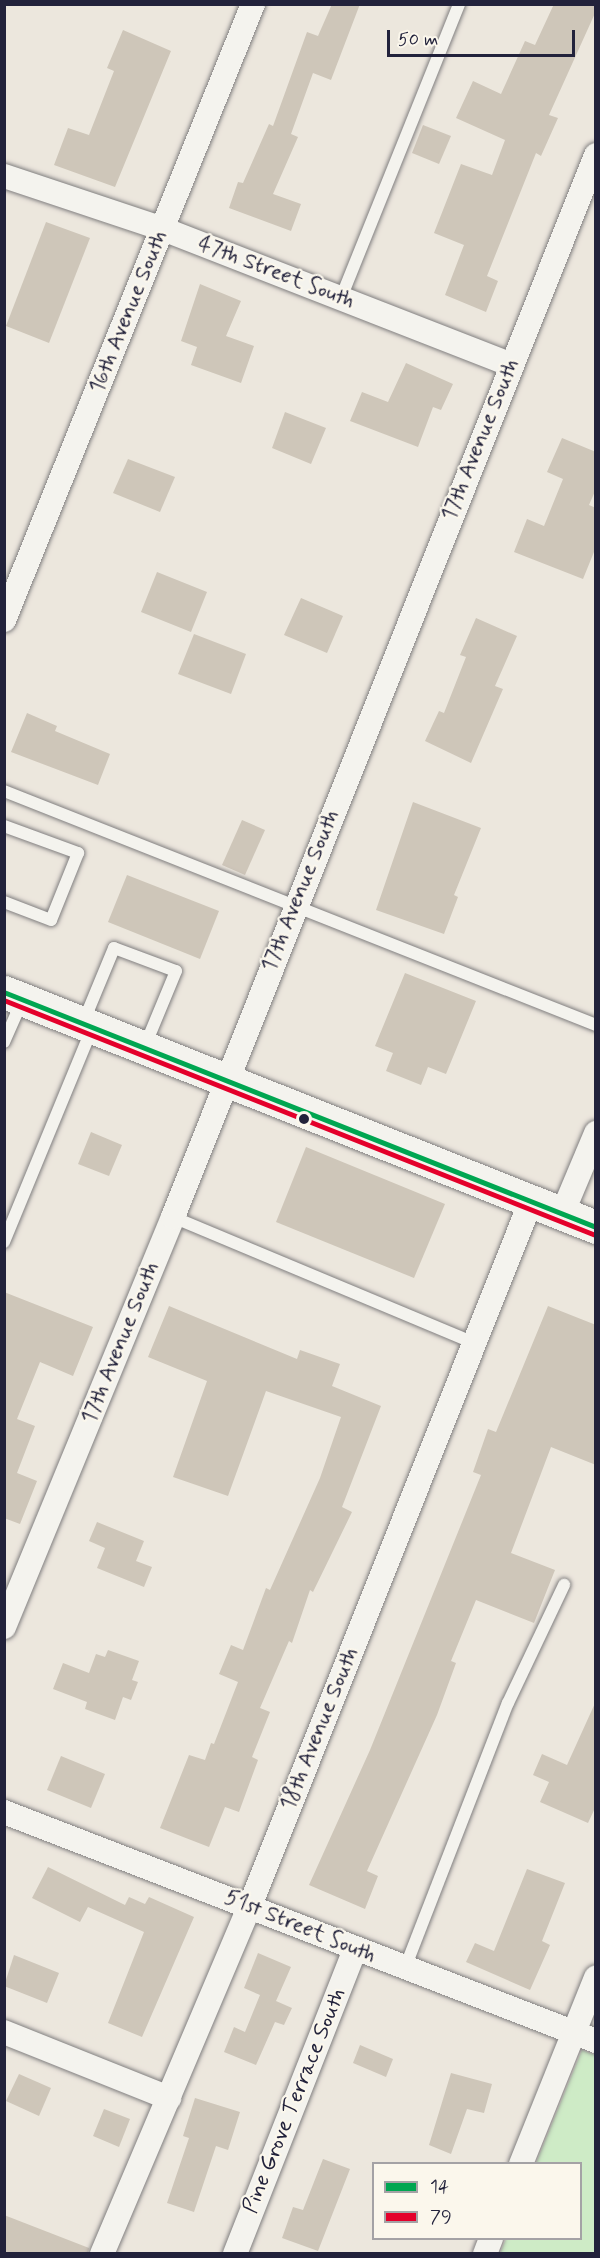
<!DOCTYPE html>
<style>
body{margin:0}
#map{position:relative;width:600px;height:2258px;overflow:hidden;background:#ece7dd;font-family:Mynerve,sans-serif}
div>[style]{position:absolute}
.green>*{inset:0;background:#ceebc6}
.building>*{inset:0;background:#cec6b9}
.roads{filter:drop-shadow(0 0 2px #817f80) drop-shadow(0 0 2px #817f80)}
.lane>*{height:12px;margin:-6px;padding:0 6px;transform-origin:6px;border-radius:6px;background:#f4f3ee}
.street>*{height:24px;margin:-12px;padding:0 12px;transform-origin:12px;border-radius:12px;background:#f4f3ee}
.secondary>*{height:33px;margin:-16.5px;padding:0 16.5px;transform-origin:16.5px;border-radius:16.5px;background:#f4f3ee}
.bus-1>*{height:4.5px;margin:-2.25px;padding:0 2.25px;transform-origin:2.25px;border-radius:2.25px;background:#00a651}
.bus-2>*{height:4.5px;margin:-2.25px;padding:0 2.25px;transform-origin:2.25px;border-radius:2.25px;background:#e4002b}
.dots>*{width:16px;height:16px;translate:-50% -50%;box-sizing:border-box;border:3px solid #fbf7ec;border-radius:50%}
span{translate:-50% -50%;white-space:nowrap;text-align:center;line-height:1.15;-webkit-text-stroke:4.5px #fbf7ec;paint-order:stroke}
.street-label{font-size:22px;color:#22223b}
.frame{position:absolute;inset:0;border:6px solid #22223b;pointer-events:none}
.legend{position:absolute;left:372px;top:2162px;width:210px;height:78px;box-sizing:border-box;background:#fbf7ec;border:2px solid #a4a2a5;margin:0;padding:8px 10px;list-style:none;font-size:18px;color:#22223b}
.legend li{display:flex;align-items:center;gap:12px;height:30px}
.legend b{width:30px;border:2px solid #a4a2a5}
.scale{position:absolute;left:387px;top:30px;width:188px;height:27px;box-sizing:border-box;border:3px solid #22223b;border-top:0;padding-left:8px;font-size:18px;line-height:21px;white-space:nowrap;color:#22223b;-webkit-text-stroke:4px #fbf7ec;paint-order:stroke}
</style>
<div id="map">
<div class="green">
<i style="clip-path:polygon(582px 2050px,595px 2055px,595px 2253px,500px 2253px,506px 2239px,580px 2238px,580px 2164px,536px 2163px)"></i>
</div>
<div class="building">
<i style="clip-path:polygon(332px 4px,360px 4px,331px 80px,313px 73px,291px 134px,298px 137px,273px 194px,301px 204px,291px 231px,229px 208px,238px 182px,243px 183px,269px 124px,273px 126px,307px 32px,318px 36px)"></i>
<i style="clip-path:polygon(554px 4px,596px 4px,596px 11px,549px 115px,558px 118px,541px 156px,536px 153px,487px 276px,498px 281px,486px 312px,445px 295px,464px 245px,434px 233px,461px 164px,492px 175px,505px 140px,456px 118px,473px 81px,501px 94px,525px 41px,535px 45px)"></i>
<i style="clip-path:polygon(123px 30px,171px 51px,115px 187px,54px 165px,68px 128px,89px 135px,114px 71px,107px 68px)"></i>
<i style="clip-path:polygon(423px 125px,451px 136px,439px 164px,412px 153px)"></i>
<i style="clip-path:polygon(46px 222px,90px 238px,49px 343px,6px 326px)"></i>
<i style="clip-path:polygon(200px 284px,241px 301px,226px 336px,254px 346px,241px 383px,191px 365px,197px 347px,181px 341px)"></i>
<i style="clip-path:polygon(406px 363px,453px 384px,441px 410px,433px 407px,418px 447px,350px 421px,362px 392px,388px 402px)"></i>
<i style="clip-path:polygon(285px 412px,326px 428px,311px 464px,272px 448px)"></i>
<i style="clip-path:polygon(562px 438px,596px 452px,596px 489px,589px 505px,596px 508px,596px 547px,583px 579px,514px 552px,527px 519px,544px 526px,563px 479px,547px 472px)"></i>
<i style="clip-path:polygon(128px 459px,175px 477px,160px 512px,113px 493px)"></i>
<i style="clip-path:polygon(157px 572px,207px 592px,191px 632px,141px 612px)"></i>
<i style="clip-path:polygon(301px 598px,343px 616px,327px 653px,284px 635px)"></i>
<i style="clip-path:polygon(476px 618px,517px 636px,495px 686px,503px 689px,471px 763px,425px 741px,439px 711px,444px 713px,466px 657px,460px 655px)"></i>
<i style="clip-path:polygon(194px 634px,246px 654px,231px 694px,178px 674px)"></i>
<i style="clip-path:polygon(27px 713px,57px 726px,55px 731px,110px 754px,98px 785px,11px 752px)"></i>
<i style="clip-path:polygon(413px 802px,481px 828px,454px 895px,458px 897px,444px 934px,376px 910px)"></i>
<i style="clip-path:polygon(242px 820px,265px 830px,245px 875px,222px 865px)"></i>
<i style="clip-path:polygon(127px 875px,219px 911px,200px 959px,108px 922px)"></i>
<i style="clip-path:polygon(405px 973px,476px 1001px,446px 1074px,428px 1067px,421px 1085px,386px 1071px,393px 1053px,375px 1046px)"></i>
<i style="clip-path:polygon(91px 1132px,122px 1145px,109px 1176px,78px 1164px)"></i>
<i style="clip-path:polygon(306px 1147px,445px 1204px,414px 1278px,276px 1222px)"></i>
<i style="clip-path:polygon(4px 1292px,93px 1327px,73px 1376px,40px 1362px,17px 1419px,35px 1426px,17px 1473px,37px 1481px,20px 1524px,4px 1518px)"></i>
<i style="clip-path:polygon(169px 1306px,297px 1359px,300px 1350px,340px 1364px,332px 1386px,381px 1406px,342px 1507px,352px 1512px,313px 1592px,310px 1590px,292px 1643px,289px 1641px,260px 1708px,270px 1712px,252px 1757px,258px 1760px,239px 1812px,225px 1807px,209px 1847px,160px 1828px,189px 1755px,205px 1760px,211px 1743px,214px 1744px,238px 1682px,219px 1674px,231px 1645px,243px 1650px,266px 1588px,270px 1590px,320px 1478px,341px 1417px,266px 1391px,228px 1496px,173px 1477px,207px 1381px,148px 1357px)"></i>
<i style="clip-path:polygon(548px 1306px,596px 1325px,596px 1465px,551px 1447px,511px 1553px,555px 1570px,534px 1623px,476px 1600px,451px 1661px,456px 1663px,437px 1715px,367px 1871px,378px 1876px,365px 1909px,309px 1885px,370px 1750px,481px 1475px,473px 1472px,488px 1429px,496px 1432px)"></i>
<i style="clip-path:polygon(97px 1522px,144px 1541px,136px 1561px,152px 1567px,144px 1587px,97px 1568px,105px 1548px,89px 1541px)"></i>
<i style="clip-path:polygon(108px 1650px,139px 1661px,132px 1680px,138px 1682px,131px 1700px,123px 1697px,115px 1720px,85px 1709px,87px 1702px,53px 1689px,63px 1663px,89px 1673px,96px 1654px,105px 1657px)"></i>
<i style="clip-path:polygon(596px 1701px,596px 1806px,588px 1823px,540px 1802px,549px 1782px,533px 1775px,542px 1754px,567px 1765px)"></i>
<i style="clip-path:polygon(61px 1756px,105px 1774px,91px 1808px,47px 1790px)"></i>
<i style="clip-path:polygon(48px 1867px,125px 1905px,129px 1897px,145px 1904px,149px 1897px,194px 1917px,142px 2037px,108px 2023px,144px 1932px,88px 1907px,80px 1922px,32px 1898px)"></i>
<i style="clip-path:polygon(527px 1869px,565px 1883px,542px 1941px,550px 1945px,530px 1990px,466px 1962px,475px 1943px,494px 1951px)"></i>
<i style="clip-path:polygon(258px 1953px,291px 1967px,276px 2001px,292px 2008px,284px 2025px,275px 2022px,256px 2065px,224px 2052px,234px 2027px,245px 2032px,260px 1995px,244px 1988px)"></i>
<i style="clip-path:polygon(14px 1955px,59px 1973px,47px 2003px,4px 1986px)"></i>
<i style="clip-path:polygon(360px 2045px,393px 2059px,386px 2077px,353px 2063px)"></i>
<i style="clip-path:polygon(451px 2073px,492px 2084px,484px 2113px,467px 2109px,451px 2154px,429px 2145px)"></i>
<i style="clip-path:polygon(19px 2074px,51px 2088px,39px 2116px,6px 2101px)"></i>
<i style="clip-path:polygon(195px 2098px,240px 2112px,228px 2150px,216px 2146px,194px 2212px,167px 2203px,189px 2138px,183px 2136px)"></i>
<i style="clip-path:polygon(104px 2109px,130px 2119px,119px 2147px,93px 2136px)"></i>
<i style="clip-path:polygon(323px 2159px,350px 2169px,318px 2251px,282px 2238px,293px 2207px,303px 2210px)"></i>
<i style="clip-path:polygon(4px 2215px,89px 2248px,88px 2253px,4px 2253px)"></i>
</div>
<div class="roads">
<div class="lane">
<i style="left:341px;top:298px;width:317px;rotate:-68.1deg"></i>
<i style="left:4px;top:791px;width:637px;rotate:21.57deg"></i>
<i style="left:4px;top:826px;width:79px;rotate:20deg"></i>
<i style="left:78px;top:853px;width:72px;rotate:111.9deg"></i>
<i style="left:51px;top:920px;width:50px;rotate:-159deg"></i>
<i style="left:83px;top:1023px;width:81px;rotate:-67.5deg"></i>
<i style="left:114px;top:948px;width:66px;rotate:20.4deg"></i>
<i style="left:176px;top:971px;width:81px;rotate:112.5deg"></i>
<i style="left:4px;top:1042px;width:47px;rotate:-66.2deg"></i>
<i style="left:173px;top:1217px;width:326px;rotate:22.7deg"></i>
<i style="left:4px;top:1242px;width:231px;rotate:-67.6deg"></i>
<i style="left:405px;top:1968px;width:284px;rotate:-68.8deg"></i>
<i style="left:508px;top:1703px;width:131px;rotate:-64.6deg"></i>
</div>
<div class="street">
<i style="left:4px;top:176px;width:168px;rotate:18.4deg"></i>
<i style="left:163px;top:229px;width:374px;rotate:21.3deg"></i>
<i style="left:4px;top:620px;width:664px;rotate:-67.99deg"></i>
<i style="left:562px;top:1214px;width:88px;rotate:-67.2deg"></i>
<i style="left:4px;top:1627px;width:443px;rotate:-67.6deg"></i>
<i style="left:173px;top:1217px;width:1143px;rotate:-68.28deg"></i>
<i style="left:4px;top:1812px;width:635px;rotate:21.15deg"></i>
<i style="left:4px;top:2032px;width:178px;rotate:21.8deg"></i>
<i style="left:521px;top:2164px;width:201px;rotate:-68.1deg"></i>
<i style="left:102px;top:2254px;width:378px;rotate:-67deg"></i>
<i style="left:250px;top:1906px;width:759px;rotate:-68.27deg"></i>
<i style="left:235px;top:2254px;width:328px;rotate:-68.5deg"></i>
<i style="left:485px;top:2254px;width:17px;rotate:-69deg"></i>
</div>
<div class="secondary">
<i style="left:4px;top:992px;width:637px;rotate:21.65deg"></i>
</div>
</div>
<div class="bus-1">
<i style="left:4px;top:992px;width:637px;rotate:21.65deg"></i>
</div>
<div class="bus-2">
<i style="left:4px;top:1000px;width:634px;rotate:21.67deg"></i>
</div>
<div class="dots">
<i style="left:304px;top:1119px;background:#22223b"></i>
</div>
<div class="street-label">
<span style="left:276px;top:273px;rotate:21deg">47th Street South</span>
<span style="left:129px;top:312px;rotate:-68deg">16th Avenue South</span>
<span style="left:481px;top:440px;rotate:-68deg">17th Avenue South</span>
<span style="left:301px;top:891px;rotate:-68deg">17th Avenue South</span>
<span style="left:121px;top:1343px;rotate:-68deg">17th Avenue South</span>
<span style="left:320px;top:1729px;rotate:-68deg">18th Avenue South</span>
<span style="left:300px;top:1927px;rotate:22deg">51st Street South</span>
<span style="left:295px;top:2101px;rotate:-68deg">Pine Grove Terrace South</span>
</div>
<div class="frame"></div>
<ul class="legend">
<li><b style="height:8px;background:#00a651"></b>14</li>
<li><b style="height:8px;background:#e4002b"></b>79</li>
</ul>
<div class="scale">50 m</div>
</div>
